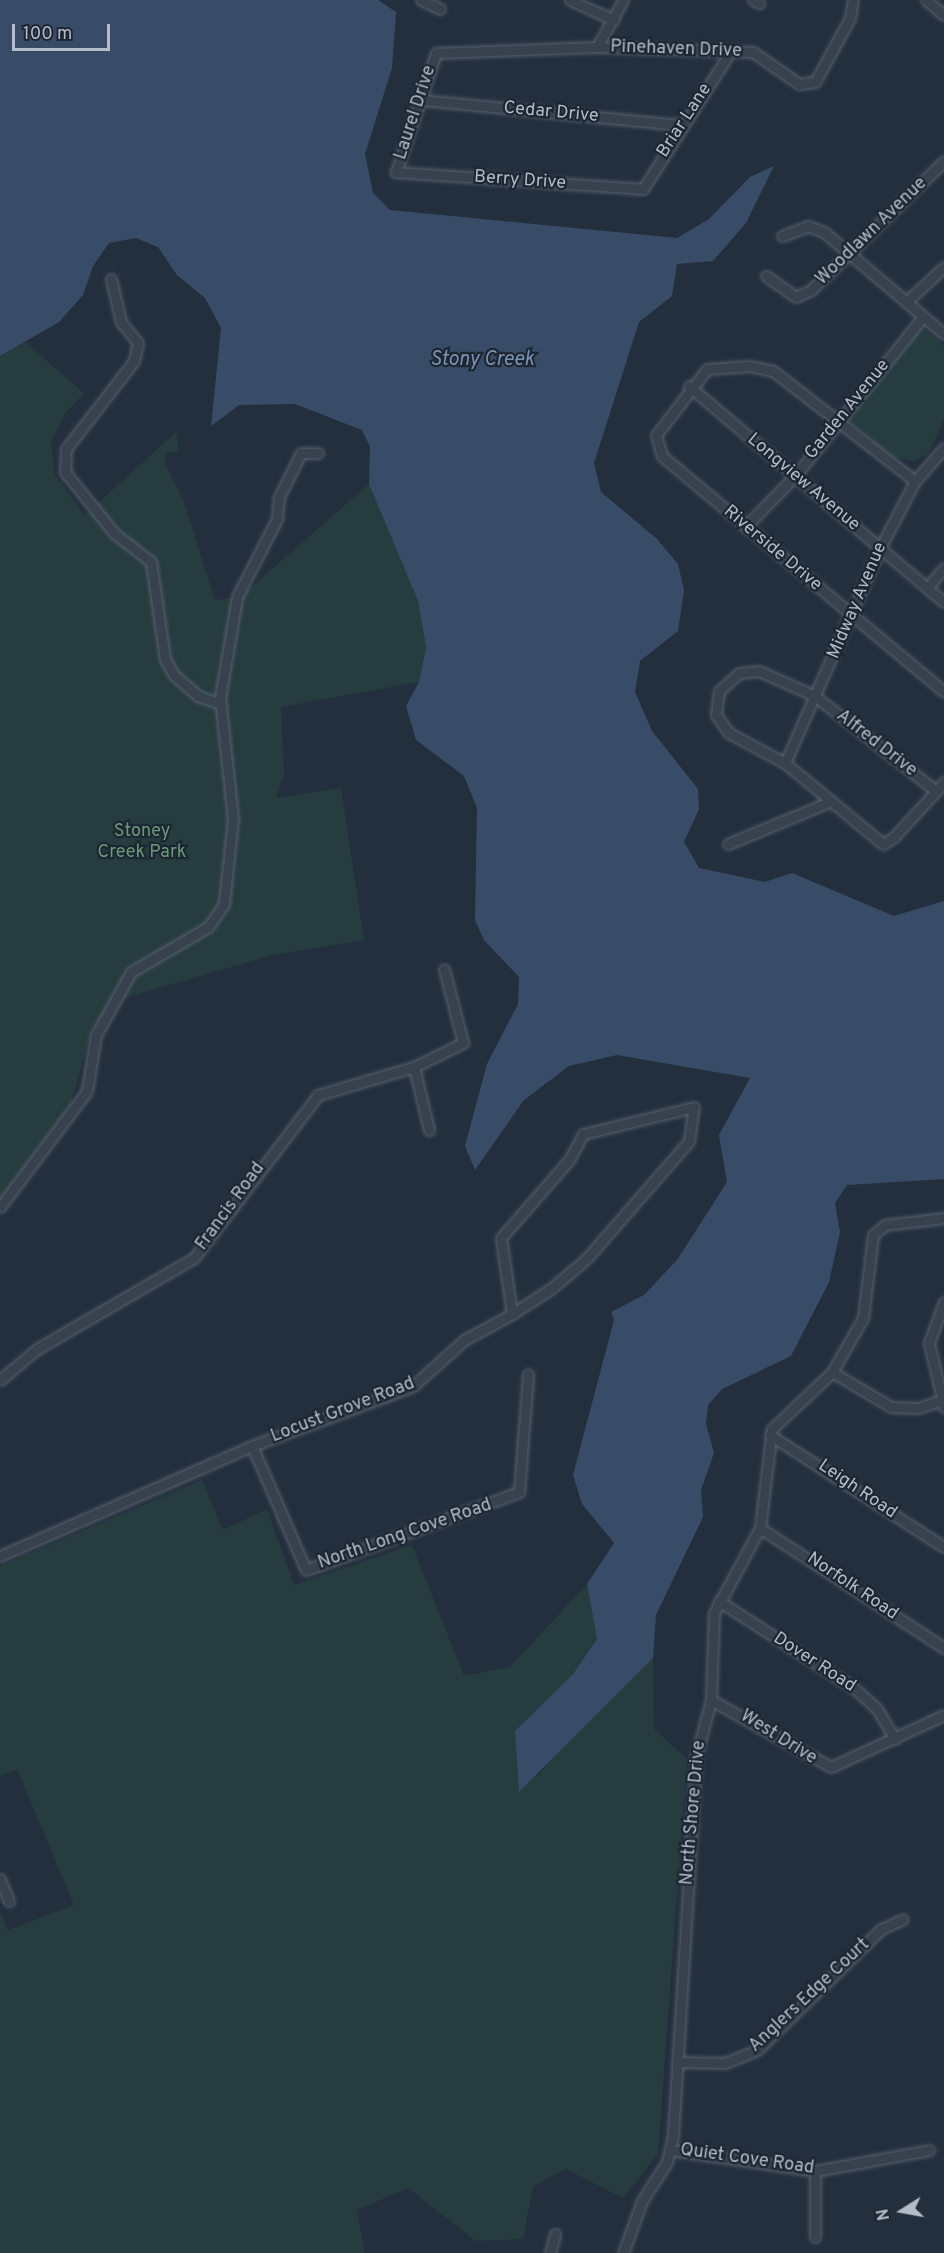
<!DOCTYPE html>
<style>
body{margin:0}
#map{position:relative;width:944px;height:2253px;overflow:hidden;background:#242f3e;font-family:Overpass,sans-serif}
div>[style]{position:absolute}
.green>*{inset:0;background:#263c3f}
.water>*{inset:0;background:#394c67}
.roads{filter:drop-shadow(0 0 2px #565f6c) drop-shadow(0 0 2px #565f6c)}
.minor>*{height:9px;margin:-4.5px;padding:0 4.5px;transform-origin:4.5px;border-radius:4.5px;background:#38414e}
span{translate:-50% -50%;white-space:nowrap;text-align:center;line-height:1.15;-webkit-text-stroke:4.5px #1d2633;paint-order:stroke}
.street-label{font-size:18px;color:#b4bcc9}
.park-label{font-size:18px;color:#6b9a76}
.water-label{font-size:20px;color:#7c92b1;font-style:italic}
.north{position:absolute;left:872px;top:2181px;width:60px;height:60px;-webkit-text-stroke:4px #1d2633;paint-order:stroke;rotate:259deg;font-size:16px;font-weight:700;line-height:24px;text-align:center;color:#b4bcc9}
.north::after{content:'';display:block;margin:auto;width:21px;height:27px;background:#b4bcc9;clip-path:polygon(50% 0,100% 100%,50% 72%,0 100%)}
.scale{position:absolute;left:12px;top:24px;width:98px;height:27px;box-sizing:border-box;border:3px solid #b4bcc9;border-top:0;padding-left:8px;font-size:18px;line-height:21px;white-space:nowrap;color:#b4bcc9;-webkit-text-stroke:4px #1d2633;paint-order:stroke}
</style>
<div id="map">
<div class="green">
<i style="clip-path:polygon(919px 325px,944px 345px,944px 419px,929px 453px,914px 461px,891px 457px,843px 416px)"></i>
<i style="clip-path:polygon(25px 342px,84px 393px,64px 415px,51px 443px,55px 475px,85px 515px,176px 432px,179px 451px,167px 453px,164px 462px,184px 502px,215px 600px,232px 598px,233px 603px,369px 484px,418px 601px,426px 647px,419px 682px,281px 707px,284px 775px,276px 798px,341px 788px,364px 940px,272px 955px,117px 1000px,92px 1029px,64px 1127px,0 1204px,0 356px)"></i>
<i style="clip-path:polygon(202px 1480px,223px 1530px,267px 1509px,294px 1585px,412px 1545px,464px 1676px,510px 1667px,587px 1584px,597px 1639px,573px 1674px,515px 1731px,538px 1776px,582px 1722px,653px 1658px,654px 1729px,687px 1759px,658px 2154px,623px 2198px,566px 2169px,533px 2186px,523px 2239px,476px 2241px,408px 2188px,357px 2210px,365px 2253px,0 2253px,0 1912px,8px 1930px,74px 1905px,17px 1769px,0 1776px,0 1566px)"></i>
</div>
<div class="water">
<i style="clip-path:polygon(0 0,378px 0,396px 12px,392px 68px,365px 154px,373px 193px,390px 210px,677px 238px,709px 219px,750px 177px,774px 166px,746px 223px,713px 261px,677px 264px,672px 296px,639px 322px,594px 463px,601px 492px,657px 539px,678px 564px,684px 590px,678px 631px,640px 661px,635px 692px,652px 731px,698px 789px,699px 809px,684px 842px,699px 868px,765px 882px,792px 873px,894px 916px,944px 901px,944px 1179px,847px 1185px,835px 1203px,840px 1232px,829px 1282px,791px 1356px,722px 1389px,708px 1405px,706px 1424px,714px 1453px,701px 1490px,703px 1517px,656px 1615px,653px 1658px,519px 1792px,515px 1731px,573px 1674px,597px 1639px,587px 1584px,614px 1543px,582px 1504px,573px 1475px,614px 1320px,611px 1312px,644px 1295px,677px 1260px,727px 1182px,719px 1135px,750px 1078px,617px 1055px,569px 1066px,524px 1100px,475px 1170px,465px 1146px,487px 1064px,518px 1004px,519px 977px,484px 940px,475px 920px,477px 808px,464px 776px,416px 740px,406px 706px,419px 682px,426px 647px,418px 601px,369px 484px,370px 447px,362px 430px,295px 404px,239px 405px,211px 426px,221px 328px,205px 298px,177px 275px,158px 247px,136px 238px,109px 243px,93px 266px,83px 295px,59px 322px,0 356px)"></i>
</div>
<div class="roads">
<div class="minor">
<i style="left:421px;top:0;width:21px;rotate:25deg"></i>
<i style="left:570px;top:0;width:48px;rotate:24.4deg"></i>
<i style="left:753px;top:0;width:7px;rotate:27deg"></i>
<i style="left:926px;top:0;width:23px;rotate:40deg"></i>
<i style="left:597px;top:47px;width:54px;rotate:-61deg"></i>
<i style="left:729px;top:54px;width:160px;rotate:122.5deg"></i>
<i style="left:643px;top:189px;width:248px;rotate:-176.1deg"></i>
<i style="left:396px;top:172px;width:126px;rotate:-71.4deg"></i>
<i style="left:436px;top:53px;width:161px;rotate:-2.1deg"></i>
<i style="left:597px;top:47px;width:156px;rotate:1.8deg"></i>
<i style="left:753px;top:52px;width:56px;rotate:34.8deg"></i>
<i style="left:799px;top:84px;width:16px;rotate:-7deg"></i>
<i style="left:815px;top:82px;width:73px;rotate:-61.3deg"></i>
<i style="left:850px;top:18px;width:18px;rotate:-81deg"></i>
<i style="left:421px;top:100px;width:261px;rotate:5.5deg"></i>
<i style="left:782px;top:236px;width:28px;rotate:-21deg"></i>
<i style="left:808px;top:226px;width:17px;rotate:21deg"></i>
<i style="left:824px;top:232px;width:157px;rotate:40.4deg"></i>
<i style="left:766px;top:276px;width:37px;rotate:35deg"></i>
<i style="left:796px;top:297px;width:17px;rotate:-25deg"></i>
<i style="left:811px;top:290px;width:185px;rotate:-44.1deg"></i>
<i style="left:111px;top:279px;width:44px;rotate:76.9deg"></i>
<i style="left:121px;top:322px;width:27px;rotate:51deg"></i>
<i style="left:138px;top:343px;width:18px;rotate:103deg"></i>
<i style="left:134px;top:361px;width:111px;rotate:127.7deg"></i>
<i style="left:66px;top:449px;width:23px;rotate:92deg"></i>
<i style="left:65px;top:472px;width:78px;rotate:51.2deg"></i>
<i style="left:114px;top:533px;width:47px;rotate:38.1deg"></i>
<i style="left:151px;top:562px;width:98px;rotate:81.8deg"></i>
<i style="left:165px;top:659px;width:18px;rotate:61deg"></i>
<i style="left:174px;top:675px;width:32px;rotate:41deg"></i>
<i style="left:198px;top:696px;width:24px;rotate:19deg"></i>
<i style="left:906px;top:302px;width:52px;rotate:-42.6deg"></i>
<i style="left:689px;top:386px;width:334px;rotate:40.3deg"></i>
<i style="left:915px;top:481px;width:180px;rotate:-142.2deg"></i>
<i style="left:773px;top:371px;width:25px;rotate:-168deg"></i>
<i style="left:749px;top:366px;width:42px;rotate:175.9deg"></i>
<i style="left:707px;top:369px;width:83px;rotate:127.7deg"></i>
<i style="left:656px;top:435px;width:22px;rotate:74deg"></i>
<i style="left:662px;top:456px;width:368px;rotate:39.9deg"></i>
<i style="left:745px;top:527px;width:71px;rotate:-45.6deg"></i>
<i style="left:795px;top:476px;width:204px;rotate:-51.2deg"></i>
<i style="left:927px;top:588px;width:26px;rotate:-50deg"></i>
<i style="left:785px;top:763px;width:235px;rotate:-66.2deg"></i>
<i style="left:880px;top:548px;width:76px;rotate:-62.4deg"></i>
<i style="left:915px;top:481px;width:44px;rotate:-48.7deg"></i>
<i style="left:936px;top:791px;width:154px;rotate:-141.9deg"></i>
<i style="left:815px;top:696px;width:61px;rotate:-155.9deg"></i>
<i style="left:759px;top:671px;width:20px;rotate:174deg"></i>
<i style="left:739px;top:673px;width:27px;rotate:138deg"></i>
<i style="left:719px;top:691px;width:24px;rotate:97deg"></i>
<i style="left:716px;top:715px;width:22px;rotate:54deg"></i>
<i style="left:729px;top:733px;width:64px;rotate:28.2deg"></i>
<i style="left:785px;top:763px;width:127px;rotate:39.6deg"></i>
<i style="left:883px;top:844px;width:13px;rotate:-32deg"></i>
<i style="left:894px;top:837px;width:62px;rotate:-47.6deg"></i>
<i style="left:936px;top:791px;width:12px;rotate:-48deg"></i>
<i style="left:728px;top:844px;width:109px;rotate:-22.6deg"></i>
<i style="left:414px;top:1067px;width:65px;rotate:76.6deg"></i>
<i style="left:0;top:1207px;width:145px;rotate:-53.1deg"></i>
<i style="left:87px;top:1091px;width:57px;rotate:-80.9deg"></i>
<i style="left:96px;top:1035px;width:72px;rotate:-60.9deg"></i>
<i style="left:131px;top:972px;width:89px;rotate:-30.3deg"></i>
<i style="left:208px;top:927px;width:28px;rotate:-55deg"></i>
<i style="left:224px;top:904px;width:85px;rotate:-84deg"></i>
<i style="left:233px;top:819px;width:122px;rotate:-96.1deg"></i>
<i style="left:220px;top:698px;width:102px;rotate:-80.4deg"></i>
<i style="left:237px;top:597px;width:88px;rotate:-62.9deg"></i>
<i style="left:277px;top:519px;width:22px;rotate:-85deg"></i>
<i style="left:279px;top:497px;width:49px;rotate:-63.4deg"></i>
<i style="left:301px;top:453px;width:17px"></i>
<i style="left:944px;top:1302px;width:44px;rotate:110.1deg"></i>
<i style="left:929px;top:1343px;width:66px;rotate:76.8deg"></i>
<i style="left:832px;top:1372px;width:69px;rotate:30.7deg"></i>
<i style="left:891px;top:1407px;width:27px;rotate:2deg"></i>
<i style="left:918px;top:1408px;width:23px;rotate:-18deg"></i>
<i style="left:0;top:1380px;width:48px;rotate:-40deg"></i>
<i style="left:37px;top:1349px;width:181px;rotate:-30.1deg"></i>
<i style="left:194px;top:1258px;width:205px;rotate:-52.7deg"></i>
<i style="left:318px;top:1095px;width:100px;rotate:-16.3deg"></i>
<i style="left:414px;top:1067px;width:55px;rotate:-26.1deg"></i>
<i style="left:463px;top:1043px;width:76px;rotate:-104.4deg"></i>
<i style="left:770px;top:1435px;width:207px;rotate:32.8deg"></i>
<i style="left:252px;top:1446px;width:135px;rotate:66.5deg"></i>
<i style="left:306px;top:1570px;width:227px;rotate:-20.1deg"></i>
<i style="left:519px;top:1492px;width:118px;rotate:-85.6deg"></i>
<i style="left:760px;top:1528px;width:220px;rotate:33.1deg"></i>
<i style="left:0;top:1556px;width:275px;rotate:-23.6deg"></i>
<i style="left:252px;top:1446px;width:172px;rotate:-20.4deg"></i>
<i style="left:413px;top:1386px;width:69px;rotate:-42deg"></i>
<i style="left:464px;top:1340px;width:55px;rotate:-28.4deg"></i>
<i style="left:512px;top:1314px;width:48px;rotate:-33deg"></i>
<i style="left:552px;top:1288px;width:46px;rotate:-40.6deg"></i>
<i style="left:587px;top:1258px;width:155px;rotate:-48.9deg"></i>
<i style="left:689px;top:1141px;width:34px;rotate:-82deg"></i>
<i style="left:694px;top:1107px;width:114px;rotate:166.3deg"></i>
<i style="left:583px;top:1134px;width:30px;rotate:118deg"></i>
<i style="left:569px;top:1160px;width:103px;rotate:131.1deg"></i>
<i style="left:501px;top:1238px;width:77px;rotate:81.8deg"></i>
<i style="left:719px;top:1601px;width:162px;rotate:32.9deg"></i>
<i style="left:855px;top:1689px;width:30px;rotate:42deg"></i>
<i style="left:877px;top:1709px;width:35px;rotate:59deg"></i>
<i style="left:711px;top:1700px;width:137px;rotate:29.2deg"></i>
<i style="left:831px;top:1767px;width:124px;rotate:-24.7deg"></i>
<i style="left:0;top:1879px;width:24px;rotate:68deg"></i>
<i style="left:677px;top:2062px;width:48px;rotate:1.2deg"></i>
<i style="left:725px;top:2063px;width:35px;rotate:-22deg"></i>
<i style="left:757px;top:2050px;width:173px;rotate:-44.3deg"></i>
<i style="left:881px;top:1929px;width:24px;rotate:-24deg"></i>
<i style="left:671px;top:2150px;width:146px;rotate:8.3deg"></i>
<i style="left:815px;top:2171px;width:116px;rotate:-10.4deg"></i>
<i style="left:815px;top:2171px;width:66px;rotate:90deg"></i>
<i style="left:550px;top:2253px;width:20px;rotate:-75deg"></i>
<i style="left:623px;top:2253px;width:55px;rotate:-69.9deg"></i>
<i style="left:642px;top:2201px;width:46px;rotate:-57.3deg"></i>
<i style="left:667px;top:2162px;width:27px;rotate:-77deg"></i>
<i style="left:673px;top:2136px;width:380px;rotate:-86.5deg"></i>
<i style="left:696px;top:1757px;width:59px;rotate:-75.3deg"></i>
<i style="left:711px;top:1700px;width:87px;rotate:-88deg"></i>
<i style="left:714px;top:1613px;width:97px;rotate:-61.6deg"></i>
<i style="left:760px;top:1528px;width:100px;rotate:-83.1deg"></i>
<i style="left:772px;top:1429px;width:83px;rotate:-43.5deg"></i>
<i style="left:832px;top:1372px;width:62px;rotate:-60.1deg"></i>
<i style="left:863px;top:1318px;width:84px;rotate:-83.1deg"></i>
<i style="left:873px;top:1235px;width:16px;rotate:-40deg"></i>
<i style="left:885px;top:1225px;width:59px;rotate:-6.8deg"></i>
</div>
</div>
<div class="street-label">
<span style="left:676px;top:50px;rotate:2deg">Pinehaven Drive</span>
<span style="left:416px;top:113px;rotate:-72deg">Laurel Drive</span>
<span style="left:551px;top:113px;rotate:5deg">Cedar Drive</span>
<span style="left:685px;top:121px;rotate:-57deg">Briar Lane</span>
<span style="left:520px;top:181px;rotate:4deg">Berry Drive</span>
<span style="left:872px;top:232px;rotate:-44deg">Woodlawn Avenue</span>
<span style="left:848px;top:410px;rotate:-51deg">Garden Avenue</span>
<span style="left:803px;top:483px;rotate:40deg">Longview Avenue</span>
<span style="left:772px;top:549px;rotate:40deg">Riverside Drive</span>
<span style="left:858px;top:601px;rotate:-67deg">Midway Avenue</span>
<span style="left:876px;top:744px;rotate:38deg">Alfred Drive</span>
<span style="left:231px;top:1207px;rotate:-54deg">Francis Road</span>
<span style="left:343px;top:1411px;rotate:-21deg">Locust Grove Road</span>
<span style="left:857px;top:1490px;rotate:34deg">Leigh Road</span>
<span style="left:405px;top:1535px;rotate:-19deg">North Long Cove Road</span>
<span style="left:852px;top:1587px;rotate:34deg">Norfolk Road</span>
<span style="left:814px;top:1663px;rotate:33deg">Dover Road</span>
<span style="left:778px;top:1738px;rotate:32deg">West Drive</span>
<span style="left:694px;top:1813px;rotate:-85deg">North Shore Drive</span>
<span style="left:810px;top:1996px;rotate:-43deg">Anglers Edge Court</span>
<span style="left:747px;top:2160px;rotate:8deg">Quiet Cove Road</span>
</div>
<div class="park-label">
<span style="left:142px;top:843px">Stoney<br>Creek Park</span>
</div>
<div class="water-label">
<span style="left:482px;top:360px">Stony Creek</span>
</div>
<div class="north">N</div>
<div class="scale">100 m</div>
</div>
